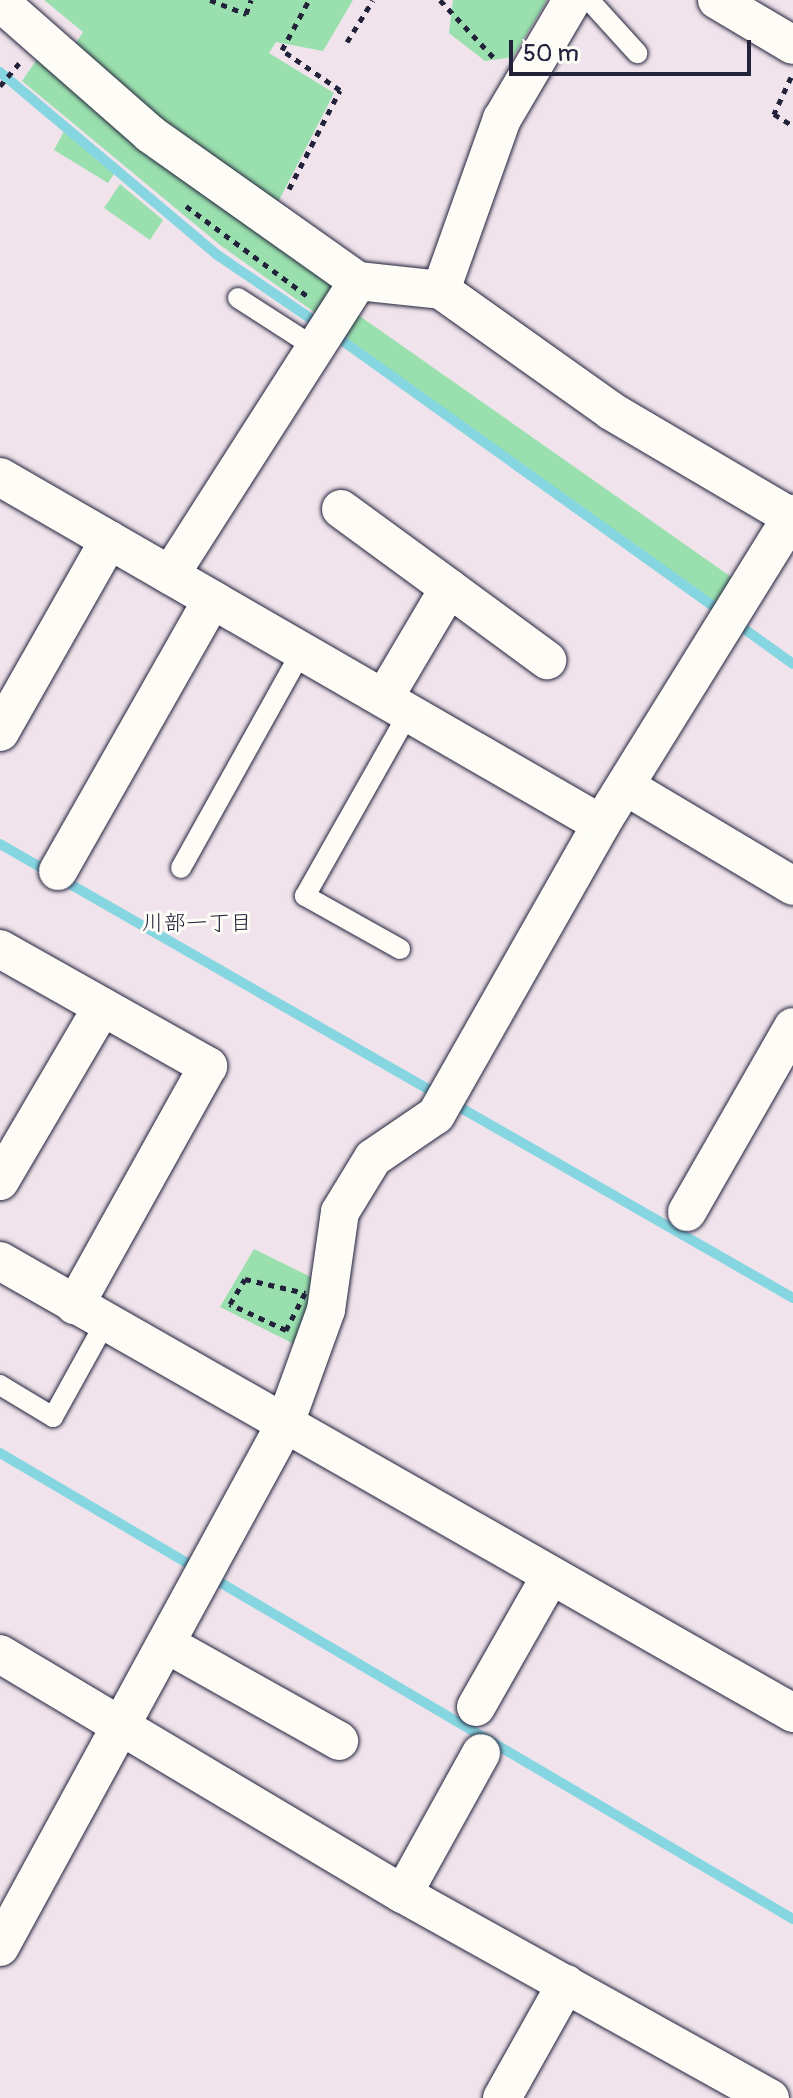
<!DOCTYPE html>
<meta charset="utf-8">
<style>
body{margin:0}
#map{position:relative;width:793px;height:2098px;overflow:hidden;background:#f0e3eb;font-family:Pangolin,"Klee One",sans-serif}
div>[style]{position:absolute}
.green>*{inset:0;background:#9ae0ae}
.stream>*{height:10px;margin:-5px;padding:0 5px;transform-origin:5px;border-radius:5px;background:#86d6e1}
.path>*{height:5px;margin-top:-2.5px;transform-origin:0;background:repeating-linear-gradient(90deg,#22223b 0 6px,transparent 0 12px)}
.roads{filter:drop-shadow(0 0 2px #22223b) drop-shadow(0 0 2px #22223b)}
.lane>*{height:20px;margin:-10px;padding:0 10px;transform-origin:10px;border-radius:10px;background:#fdfcf7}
.street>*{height:38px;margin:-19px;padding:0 19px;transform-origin:19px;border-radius:19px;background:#fdfcf7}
span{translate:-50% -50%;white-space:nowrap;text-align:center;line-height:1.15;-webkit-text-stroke:6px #fdfcf7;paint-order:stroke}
.neighbourhood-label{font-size:22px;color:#22223b}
.scale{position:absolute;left:509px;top:40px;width:242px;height:36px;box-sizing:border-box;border:4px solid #22223b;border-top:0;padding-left:10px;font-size:24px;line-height:28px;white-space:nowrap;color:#22223b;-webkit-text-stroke:6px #fdfcf7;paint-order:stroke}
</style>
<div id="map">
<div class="green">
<i style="clip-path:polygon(44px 0,353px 0,323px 51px,276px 42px,269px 53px,334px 93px,270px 218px,67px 57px,83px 32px)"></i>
<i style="clip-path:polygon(453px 0,546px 0,546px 2px,513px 57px,485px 61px,449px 33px)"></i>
<i style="clip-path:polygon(42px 52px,345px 282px,324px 319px,220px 245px,22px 81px)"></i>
<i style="clip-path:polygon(64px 131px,114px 174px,108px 183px,54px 150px)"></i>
<i style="clip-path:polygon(120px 184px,163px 220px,150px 240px,104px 208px)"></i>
<i style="clip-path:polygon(344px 305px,737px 581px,723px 609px,329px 328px)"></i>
<i style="clip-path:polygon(254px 1249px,323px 1283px,306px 1350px,220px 1307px)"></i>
</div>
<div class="stream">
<i style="left:0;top:72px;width:282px;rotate:40.1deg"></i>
<i style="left:216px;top:254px;width:126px;rotate:34.3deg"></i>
<i style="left:333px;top:334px;width:480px;rotate:35.6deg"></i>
<i style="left:736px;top:623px;width:70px;rotate:35.7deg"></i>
<i style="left:0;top:844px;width:914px;rotate:29.79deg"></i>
<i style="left:0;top:1453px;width:920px;rotate:30.44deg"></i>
</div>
<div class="path">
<i style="left:210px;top:0;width:39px;rotate:21deg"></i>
<i style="left:246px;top:14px;width:15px;rotate:-70deg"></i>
<i style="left:440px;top:0;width:82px;rotate:47deg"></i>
<i style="left:347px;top:42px;width:49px;rotate:-58.2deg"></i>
<i style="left:791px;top:77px;width:41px;rotate:114.7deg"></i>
<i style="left:774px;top:114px;width:22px;rotate:32deg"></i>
<i style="left:0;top:86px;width:31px;rotate:-50deg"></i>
<i style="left:289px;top:189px;width:111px;rotate:-62.7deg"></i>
<i style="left:340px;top:90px;width:70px;rotate:-145.4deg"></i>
<i style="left:282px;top:50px;width:57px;rotate:-61.6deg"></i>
<i style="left:186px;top:206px;width:151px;rotate:36.6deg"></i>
<i style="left:245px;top:1279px;width:62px;rotate:13.1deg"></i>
<i style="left:305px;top:1293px;width:42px;rotate:117.2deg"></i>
<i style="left:286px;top:1330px;width:62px;rotate:-155.1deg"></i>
<i style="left:230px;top:1304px;width:29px;rotate:-59deg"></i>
</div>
<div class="roads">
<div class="lane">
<i style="left:589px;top:0;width:72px;rotate:47.8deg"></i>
<i style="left:238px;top:298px;width:90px;rotate:32.8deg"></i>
<i style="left:181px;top:868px;width:248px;rotate:-60.9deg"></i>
<i style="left:400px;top:949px;width:109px;rotate:-150.8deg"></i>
<i style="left:305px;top:896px;width:209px;rotate:-60.5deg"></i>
<i style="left:0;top:1385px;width:62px;rotate:31.1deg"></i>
<i style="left:53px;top:1417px;width:107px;rotate:-61deg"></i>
</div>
<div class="street">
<i style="left:717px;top:0;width:88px;rotate:30.6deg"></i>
<i style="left:0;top:2px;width:200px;rotate:41.3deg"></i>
<i style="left:150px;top:134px;width:255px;rotate:35.3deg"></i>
<i style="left:358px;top:281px;width:83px;rotate:6.2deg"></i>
<i style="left:441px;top:290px;width:209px;rotate:35.4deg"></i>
<i style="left:611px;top:411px;width:209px;rotate:30.5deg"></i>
<i style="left:441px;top:290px;width:182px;rotate:-70.4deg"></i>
<i style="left:502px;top:119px;width:138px;rotate:-59.5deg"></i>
<i style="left:0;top:477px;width:694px;rotate:30deg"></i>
<i style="left:341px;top:509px;width:134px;rotate:36.2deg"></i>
<i style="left:449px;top:588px;width:128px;rotate:120.6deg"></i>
<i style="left:170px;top:575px;width:349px;rotate:-57.4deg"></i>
<i style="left:449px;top:588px;width:122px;rotate:36.3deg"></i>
<i style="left:0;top:732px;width:221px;rotate:-60.4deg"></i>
<i style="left:627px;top:787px;width:193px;rotate:30.8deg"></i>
<i style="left:58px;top:871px;width:312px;rotate:-60.4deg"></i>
<i style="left:0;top:949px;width:239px;rotate:29.4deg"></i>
<i style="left:208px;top:1066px;width:274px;rotate:119.1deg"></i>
<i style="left:0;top:1181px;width:202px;rotate:-59.6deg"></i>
<i style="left:687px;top:1212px;width:213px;rotate:-60.2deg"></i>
<i style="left:0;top:1261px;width:913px;rotate:29.68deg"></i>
<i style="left:170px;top:1646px;width:194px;rotate:29.3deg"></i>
<i style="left:0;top:1654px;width:469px;rotate:30.8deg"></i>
<i style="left:403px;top:1894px;width:420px;rotate:29.1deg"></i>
<i style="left:476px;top:1707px;width:150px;rotate:-60.4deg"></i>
<i style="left:403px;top:1894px;width:161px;rotate:-61deg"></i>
<i style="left:0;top:1947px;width:593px;rotate:-61.4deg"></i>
<i style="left:284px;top:1426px;width:123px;rotate:-70.1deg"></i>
<i style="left:326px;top:1310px;width:99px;rotate:-81.9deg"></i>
<i style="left:340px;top:1212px;width:63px;rotate:-58.6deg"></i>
<i style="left:373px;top:1158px;width:76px;rotate:-34.3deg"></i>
<i style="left:436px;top:1115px;width:335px;rotate:-60.4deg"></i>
<i style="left:601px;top:824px;width:365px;rotate:-58.2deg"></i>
<i style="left:502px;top:2098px;width:131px;rotate:-60.7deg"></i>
</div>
</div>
<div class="neighbourhood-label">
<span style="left:197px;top:924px">川部一丁目</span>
</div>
<div class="scale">50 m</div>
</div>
